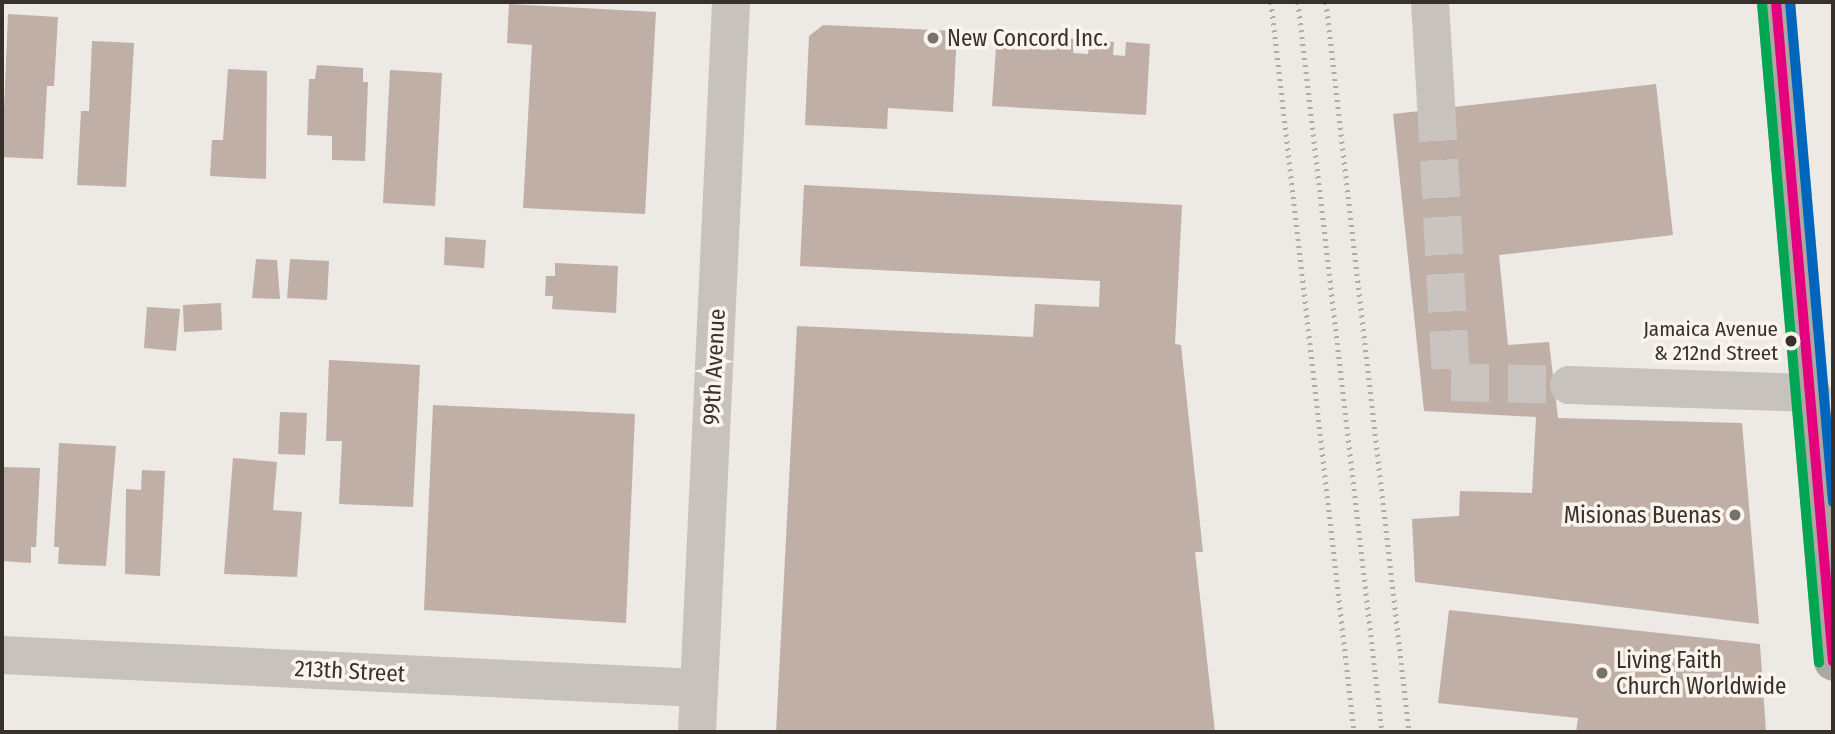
<!DOCTYPE html>
<style>
body{margin:0}
#map{position:relative;width:1835px;height:734px;overflow:hidden;background:#ede9e4;font-family:"Fira Sans Condensed",sans-serif}
div>[style]{position:absolute}
.building>*{inset:0;background:#c0afa7}
.minor-tunnel>*{height:38px;margin-top:-19px;transform-origin:0;background:repeating-linear-gradient(90deg,#c9c4bf 0 38px,transparent 0 57px)}
.minor>*{height:38px;margin:-19px;padding:0 19px;transform-origin:19px;border-radius:19px;background:#c7c2bd}
.major>*{height:38px;margin:-19px;padding:0 19px;transform-origin:19px;border-radius:19px;background:#aca7a2}
.rail>*{height:5px;margin-top:-2.5px;transform-origin:0;background:repeating-linear-gradient(90deg,#afaba7 0 2px,transparent 0 7px)}
.bus-1>*{height:10px;margin:-5px;padding:0 5px;transform-origin:5px;border-radius:5px;background:#e5007d}
.bus-2>*{height:10px;margin:-5px;padding:0 5px;transform-origin:5px;border-radius:5px;background:#00a651}
.bus-3>*{height:10px;margin:-5px;padding:0 5px;transform-origin:5px;border-radius:5px;background:#0065bd}
.dots>*{width:19px;height:19px;translate:-50% -50%;box-sizing:border-box;border:4px solid #f9f4ec;border-radius:50%}
span{translate:-50% -50%;white-space:nowrap;text-align:center;line-height:1.15;-webkit-text-stroke:7px #f9f4ec;paint-order:stroke}
.bus-label{font-size:21px;color:#38302b}
.right{translate:-100% -50%;text-align:right}
.poi-label{font-size:23px;color:#38302b}
.left{translate:0 -50%;text-align:left}
.street-label{font-size:23px;color:#38302b}
.frame{position:absolute;inset:0;border:4px solid #38302b;pointer-events:none}
</style>
<div id="map">
<div class="building">
<i style="clip-path:polygon(509px 4px,656px 12px,645px 214px,523px 208px,532px 45px,507px 43px)"></i>
<i style="clip-path:polygon(8px 14px,58px 17px,54px 86px,47px 86px,43px 159px,2px 157px)"></i>
<i style="clip-path:polygon(823px 25px,957px 31px,953px 112px,888px 108px,887px 129px,805px 125px,809px 36px)"></i>
<i style="clip-path:polygon(1013px 36px,1035px 37px,1035px 49px,1050px 50px,1051px 37px,1075px 39px,1073px 53px,1088px 54px,1090px 40px,1114px 42px,1113px 55px,1125px 56px,1126px 42px,1150px 44px,1146px 115px,992px 106px,996px 47px,1012px 48px)"></i>
<i style="clip-path:polygon(92px 41px,134px 43px,126px 187px,77px 185px,81px 111px,89px 111px)"></i>
<i style="clip-path:polygon(317px 65px,363px 68px,363px 82px,368px 82px,365px 161px,332px 160px,332px 136px,307px 135px,309px 79px,315px 79px)"></i>
<i style="clip-path:polygon(228px 69px,267px 71px,266px 179px,210px 176px,212px 140px,223px 140px)"></i>
<i style="clip-path:polygon(390px 70px,442px 73px,435px 206px,383px 203px)"></i>
<i style="clip-path:polygon(1656px 84px,1673px 235px,1499px 255px,1508px 345px,1549px 342px,1558px 418px,1742px 423px,1759px 624px,1415px 582px,1412px 519px,1459px 516px,1460px 491px,1532px 493px,1536px 417px,1424px 411px,1393px 114px)"></i>
<i style="clip-path:polygon(804px 185px,1182px 205px,1175px 344px,1181px 345px,1203px 552px,1195px 552px,1215px 732px,776px 732px,797px 326px,1033px 337px,1035px 304px,1099px 307px,1100px 281px,800px 266px)"></i>
<i style="clip-path:polygon(445px 237px,486px 240px,484px 268px,444px 265px)"></i>
<i style="clip-path:polygon(256px 259px,277px 260px,280px 299px,252px 298px)"></i>
<i style="clip-path:polygon(290px 259px,329px 261px,327px 300px,287px 298px)"></i>
<i style="clip-path:polygon(555px 263px,618px 266px,616px 313px,552px 309px,553px 296px,545px 296px,546px 276px,555px 276px)"></i>
<i style="clip-path:polygon(221px 303px,222px 330px,184px 332px,183px 305px)"></i>
<i style="clip-path:polygon(147px 307px,180px 309px,176px 351px,144px 348px)"></i>
<i style="clip-path:polygon(329px 360px,420px 365px,413px 507px,339px 504px,342px 441px,326px 441px)"></i>
<i style="clip-path:polygon(433px 405px,635px 414px,626px 623px,424px 610px)"></i>
<i style="clip-path:polygon(280px 412px,307px 413px,305px 455px,278px 454px)"></i>
<i style="clip-path:polygon(59px 443px,116px 446px,106px 566px,58px 564px,59px 547px,54px 547px)"></i>
<i style="clip-path:polygon(233px 458px,277px 462px,273px 510px,302px 512px,297px 577px,224px 574px)"></i>
<i style="clip-path:polygon(2px 467px,40px 468px,36px 547px,31px 547px,31px 563px,2px 561px)"></i>
<i style="clip-path:polygon(142px 470px,165px 471px,160px 576px,125px 574px,126px 489px,141px 490px)"></i>
<i style="clip-path:polygon(1449px 610px,1760px 644px,1766px 732px,1576px 732px,1578px 718px,1438px 703px)"></i>
</div>
<div class="minor-tunnel">
<i style="left:1436px;top:103px;width:279px;rotate:86.9deg"></i>
<i style="left:1451px;top:382px;width:118px;rotate:1.5deg"></i>
</div>
<div class="minor">
<i style="left:1430px;top:2px;width:101px;rotate:86.6deg"></i>
<i style="left:1569px;top:385px;width:243px;rotate:1.9deg"></i>
<i style="left:2px;top:655px;width:698px;rotate:2.71deg"></i>
<i style="left:697px;top:732px;width:731px;rotate:-87.33deg"></i>
</div>
<div class="major">
<i style="left:1776px;top:2px;width:662px;rotate:85.06deg"></i>
</div>
<div class="rail">
<i style="left:1271px;top:2px;width:735px;rotate:83.51deg"></i>
<i style="left:1298px;top:2px;width:735px;rotate:83.44deg"></i>
<i style="left:1326px;top:2px;width:735px;rotate:83.51deg"></i>
</div>
<div class="bus-1">
<i style="left:1776px;top:2px;width:662px;rotate:85.06deg"></i>
</div>
<div class="bus-2">
<i style="left:1762px;top:3px;width:662px;rotate:85.06deg"></i>
</div>
<div class="bus-3">
<i style="left:1790px;top:2px;width:502px;rotate:85.08deg"></i>
</div>
<div class="dots">
<i style="left:933px;top:38px;background:#77716c"></i>
<i style="left:1791px;top:341px;background:#38302b"></i>
<i style="left:1735px;top:515px;background:#77716c"></i>
<i style="left:1602px;top:673px;background:#77716c"></i>
</div>
<div class="bus-label">
<span class="right" style="left:1778px;top:341px">Jamaica Avenue<br>&amp; 212nd Street</span>
</div>
<div class="poi-label">
<span class="left" style="left:947px;top:38px">New Concord Inc.</span>
<span class="right" style="left:1721px;top:515px">Misionas Buenas</span>
<span class="left" style="left:1616px;top:673px">Living Faith<br>Church Worldwide</span>
</div>
<div class="street-label">
<span style="left:714px;top:367px;rotate:-87deg">99th Avenue</span>
<span style="left:350px;top:671px;rotate:3deg">213th Street</span>
</div>
<div class="frame"></div>
</div>
